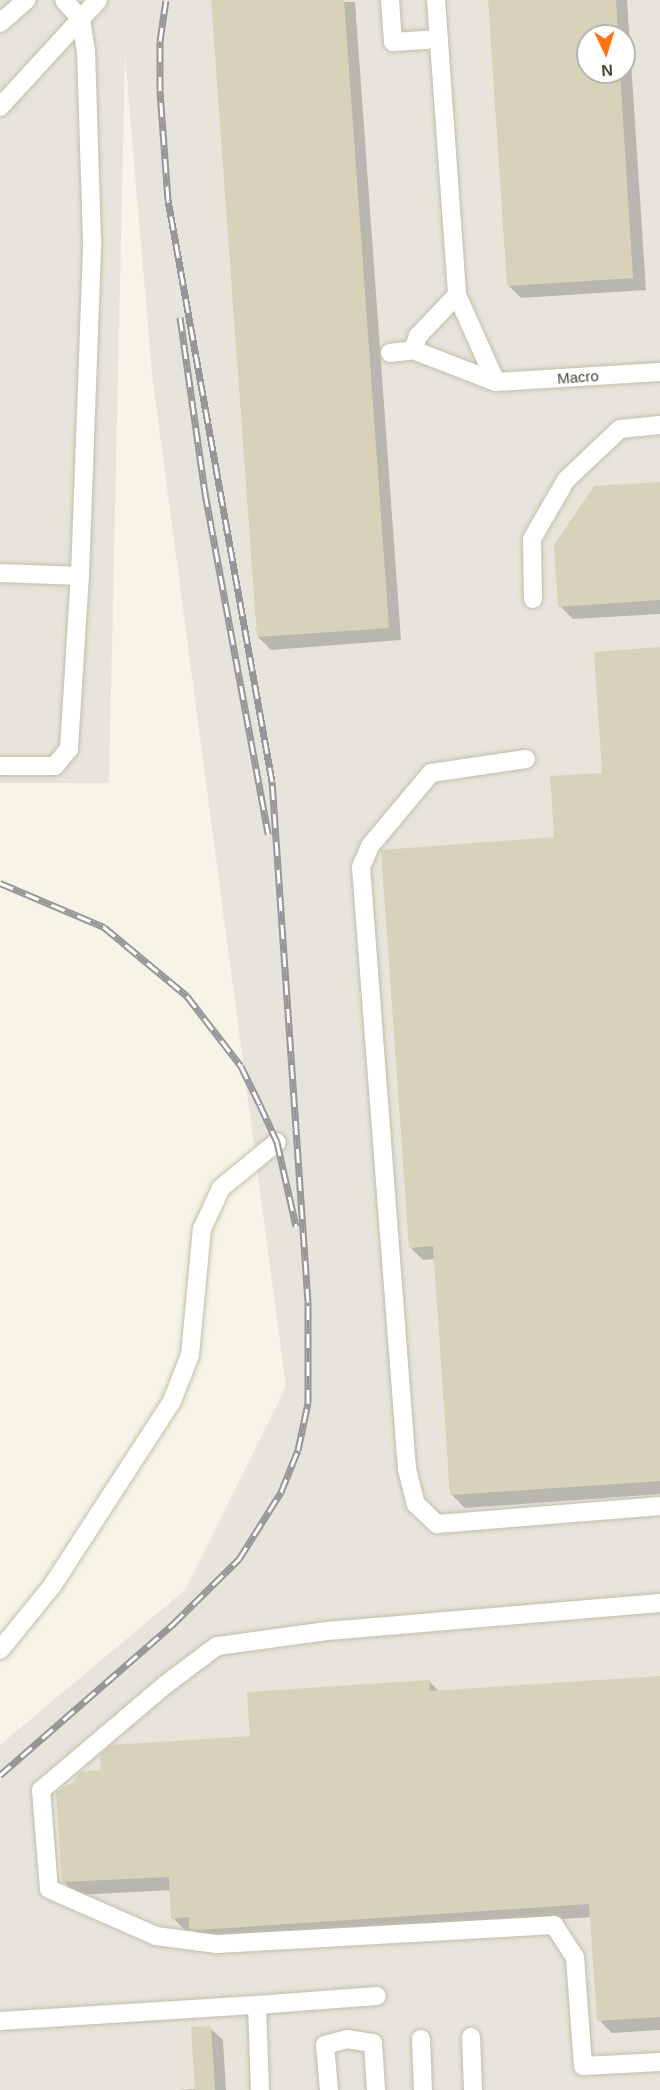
<!DOCTYPE html>
<style>
body{margin:0}
#map{position:relative;width:660px;height:2090px;overflow:hidden;background:#f5f4e6;font-family:Arial,sans-serif}
div>[style]{position:absolute}
.industrial>*{inset:0;background:#e7e5db}
.shadow>*{inset:0;background:#0003}
.building>*{inset:0;background:#d7d3ba}
.roads{filter:drop-shadow(0 0 2px #c1bfa8) drop-shadow(0 0 2px #c1bfa8)}
.minor>*{height:18px;margin:-9px;padding:0 9px;transform-origin:9px;border-radius:9px;background:#fff}
.rail>*{height:7px;margin-top:-3.5px;transform-origin:0;background:repeating-linear-gradient(90deg,#fff 0 14px,#969696 0 28px);box-sizing:border-box;border-block:2px solid #969696}
span{translate:-50% -50%;white-space:nowrap;text-align:center;line-height:1.15;-webkit-text-stroke:4.5px #fff;paint-order:stroke}
.street-label{font-size:15px;color:#484635}
.north{position:absolute;left:576px;top:24px;width:60px;height:60px;box-sizing:border-box;background:#fff;border:2px solid #b6b5ae;border-radius:50%;rotate:176deg;font-size:16px;font-weight:700;line-height:24px;text-align:center;color:#484635}
.north::after{content:'';display:block;margin:auto;width:21px;height:27px;background:#ff7313;clip-path:polygon(50% 0,100% 100%,50% 72%,0 100%)}
</style>
<div id="map">
<div class="industrial">
<i style="clip-path:polygon(evenodd,0 0,660px 0,660px 2090px,0 2090px,0 1745px,185px 1590px,286px 1387px,152px 374px,125px 55px,109px 783px,0 783px,0 0,588px 36px,624px 36px,624px 72px,588px 72px,588px 36px)"></i>
</div>
<div class="shadow">
<i style="clip-path:polygon(213px 0,355px 2px,401px 640px,271px 650px,258px 637px)"></i>
<i style="clip-path:polygon(evenodd,490px 0,627px 0,646px 290px,521px 298px,508px 285px,490px 0,588px 36px,624px 36px,624px 72px,588px 72px,588px 36px)"></i>
<i style="clip-path:polygon(660px 484px,660px 614px,573px 619px,560px 606px)"></i>
<i style="clip-path:polygon(660px 649px,660px 1494px,465px 1508px,452px 1495px,435px 1259px,423px 1260px,410px 1247px,556px 838px,604px 774px)"></i>
<i style="clip-path:polygon(660px 1678px,660px 2030px,612px 2033px,599px 2020px,592px 1917px,212px 1943px,204px 1941px,193px 1930px,186px 1931px,173px 1918px,171px 1890px,77px 1895px,64px 1882px,103px 1772px,252px 1738px,429px 1681px,440px 1692px)"></i>
<i style="clip-path:polygon(210px 2028px,223px 2040px,226px 2090px,176px 2090px,197px 2089px)"></i>
</div>
<div class="building">
<i style="clip-path:polygon(211px 0,344px 0,389px 628px,257px 637px)"></i>
<i style="clip-path:polygon(488px 0,616px 0,618px 36px,588px 36px,588px 72px,620px 72px,633px 278px,507px 286px)"></i>
<i style="clip-path:polygon(660px 482px,660px 600px,558px 607px,554px 545px,594px 486px)"></i>
<i style="clip-path:polygon(660px 647px,660px 1481px,450px 1495px,433px 1246px,409px 1248px,381px 850px,554px 837px,550px 776px,602px 773px,594px 652px)"></i>
<i style="clip-path:polygon(660px 1676px,660px 2017px,597px 2021px,589px 1904px,199px 1930px,189px 1929px,189px 1917px,171px 1919px,169px 1877px,62px 1882px,56px 1792px,74px 1782px,80px 1772px,101px 1770px,100px 1755px,111px 1745px,250px 1736px,247px 1692px,429px 1680px,430px 1691px)"></i>
<i style="clip-path:polygon(211px 2026px,215px 2090px,195px 2090px,191px 2027px)"></i>
</div>
<div class="roads">
<div class="minor">
<i style="left:390px;top:0;width:42px;rotate:85.9deg"></i>
<i style="left:393px;top:42px;width:46px;rotate:-3.7deg"></i>
<i style="left:436px;top:0;width:296px;rotate:85.9deg"></i>
<i style="left:457px;top:295px;width:95px;rotate:65.9deg"></i>
<i style="left:0;top:23px;width:35px;rotate:-41deg"></i>
<i style="left:0;top:107px;width:145px;rotate:-47.5deg"></i>
<i style="left:457px;top:295px;width:57px;rotate:133.6deg"></i>
<i style="left:418px;top:336px;width:15px;rotate:110deg"></i>
<i style="left:413px;top:350px;width:89px;rotate:21.1deg"></i>
<i style="left:496px;top:382px;width:164px;rotate:-3.5deg"></i>
<i style="left:390px;top:353px;width:23px;rotate:-7deg"></i>
<i style="left:0;top:573px;width:80px;rotate:2.1deg"></i>
<i style="left:533px;top:599px;width:60px;rotate:-91deg"></i>
<i style="left:532px;top:539px;width:68px;rotate:-60deg"></i>
<i style="left:566px;top:480px;width:74px;rotate:-43.4deg"></i>
<i style="left:620px;top:429px;width:40px;rotate:-5.7deg"></i>
<i style="left:526px;top:759px;width:96px;rotate:171.6deg"></i>
<i style="left:431px;top:773px;width:95px;rotate:129.9deg"></i>
<i style="left:370px;top:846px;width:23px;rotate:113deg"></i>
<i style="left:361px;top:867px;width:604px;rotate:85.63deg"></i>
<i style="left:407px;top:1469px;width:36px;rotate:76deg"></i>
<i style="left:416px;top:1504px;width:29px;rotate:44deg"></i>
<i style="left:437px;top:1524px;width:224px;rotate:-4.6deg"></i>
<i style="left:0;top:766px;width:55px"></i>
<i style="left:55px;top:766px;width:22px;rotate:-51deg"></i>
<i style="left:69px;top:749px;width:173px;rotate:-86.4deg"></i>
<i style="left:80px;top:576px;width:335px;rotate:-87.9deg"></i>
<i style="left:92px;top:241px;width:190px;rotate:-91.8deg"></i>
<i style="left:86px;top:51px;width:32px;rotate:-99deg"></i>
<i style="left:81px;top:19px;width:25px;rotate:-132deg"></i>
<i style="left:660px;top:1603px;width:334px;rotate:175.2deg"></i>
<i style="left:327px;top:1631px;width:111px;rotate:172.2deg"></i>
<i style="left:217px;top:1646px;width:65px;rotate:143.1deg"></i>
<i style="left:165px;top:1685px;width:162px;rotate:139.7deg"></i>
<i style="left:41px;top:1790px;width:99px;rotate:85.4deg"></i>
<i style="left:49px;top:1889px;width:117px;rotate:23.7deg"></i>
<i style="left:156px;top:1936px;width:62px;rotate:7.5deg"></i>
<i style="left:217px;top:1944px;width:338px;rotate:-3.2deg"></i>
<i style="left:554px;top:1925px;width:38px;rotate:57deg"></i>
<i style="left:575px;top:1957px;width:109px;rotate:85.8deg"></i>
<i style="left:583px;top:2066px;width:77px;rotate:-3deg"></i>
<i style="left:0;top:1650px;width:82px;rotate:-50.9deg"></i>
<i style="left:52px;top:1586px;width:221px;rotate:-57deg"></i>
<i style="left:172px;top:1401px;width:49px;rotate:-68.6deg"></i>
<i style="left:190px;top:1355px;width:127px;rotate:-84.6deg"></i>
<i style="left:202px;top:1229px;width:45px;rotate:-65.1deg"></i>
<i style="left:221px;top:1188px;width:72px;rotate:-39.4deg"></i>
<i style="left:257px;top:2005px;width:120px;rotate:-4.3deg"></i>
<i style="left:0;top:2021px;width:257px;rotate:-3.6deg"></i>
<i style="left:257px;top:2005px;width:85px;rotate:88deg"></i>
<i style="left:471px;top:2037px;width:53px;rotate:87.8deg"></i>
<i style="left:421px;top:2039px;width:51px;rotate:87.8deg"></i>
<i style="left:329px;top:2090px;width:45px;rotate:-95.1deg"></i>
<i style="left:325px;top:2045px;width:23px;rotate:-15deg"></i>
<i style="left:347px;top:2039px;width:26px;rotate:9deg"></i>
<i style="left:373px;top:2043px;width:47px;rotate:86.3deg"></i>
</div>
</div>
<div class="rail">
<i style="left:180px;top:317px;width:178px;rotate:81.9deg"></i>
<i style="left:205px;top:493px;width:347px;rotate:79.5deg"></i>
<i style="left:0;top:883px;width:113px;rotate:22.9deg"></i>
<i style="left:104px;top:927px;width:108px;rotate:39.7deg"></i>
<i style="left:187px;top:996px;width:88px;rotate:52.4deg"></i>
<i style="left:241px;top:1066px;width:43px;rotate:64deg"></i>
<i style="left:260px;top:1105px;width:41px;rotate:65.3deg"></i>
<i style="left:277px;top:1142px;width:86px;rotate:77.3deg"></i>
<i style="left:0;top:1775px;width:230px;rotate:-41.1deg"></i>
<i style="left:173px;top:1624px;width:93px;rotate:-44.6deg"></i>
<i style="left:239px;top:1559px;width:79px;rotate:-57.9deg"></i>
<i style="left:281px;top:1492px;width:45px;rotate:-68deg"></i>
<i style="left:298px;top:1450px;width:48px;rotate:-78deg"></i>
<i style="left:308px;top:1403px;width:101px;rotate:-90deg"></i>
<i style="left:308px;top:1302px;width:522px;rotate:-93.95deg"></i>
<i style="left:272px;top:781px;width:590px;rotate:-100.15deg"></i>
<i style="left:168px;top:200px;width:110px;rotate:-94.2deg"></i>
<i style="left:160px;top:90px;width:49px;rotate:-90deg"></i>
<i style="left:160px;top:41px;width:41px;rotate:-81.7deg"></i>
</div>
<div class="street-label">
<span style="left:578px;top:377px;rotate:-4deg">Macro</span>
</div>
<div class="north">N</div>
</div>
